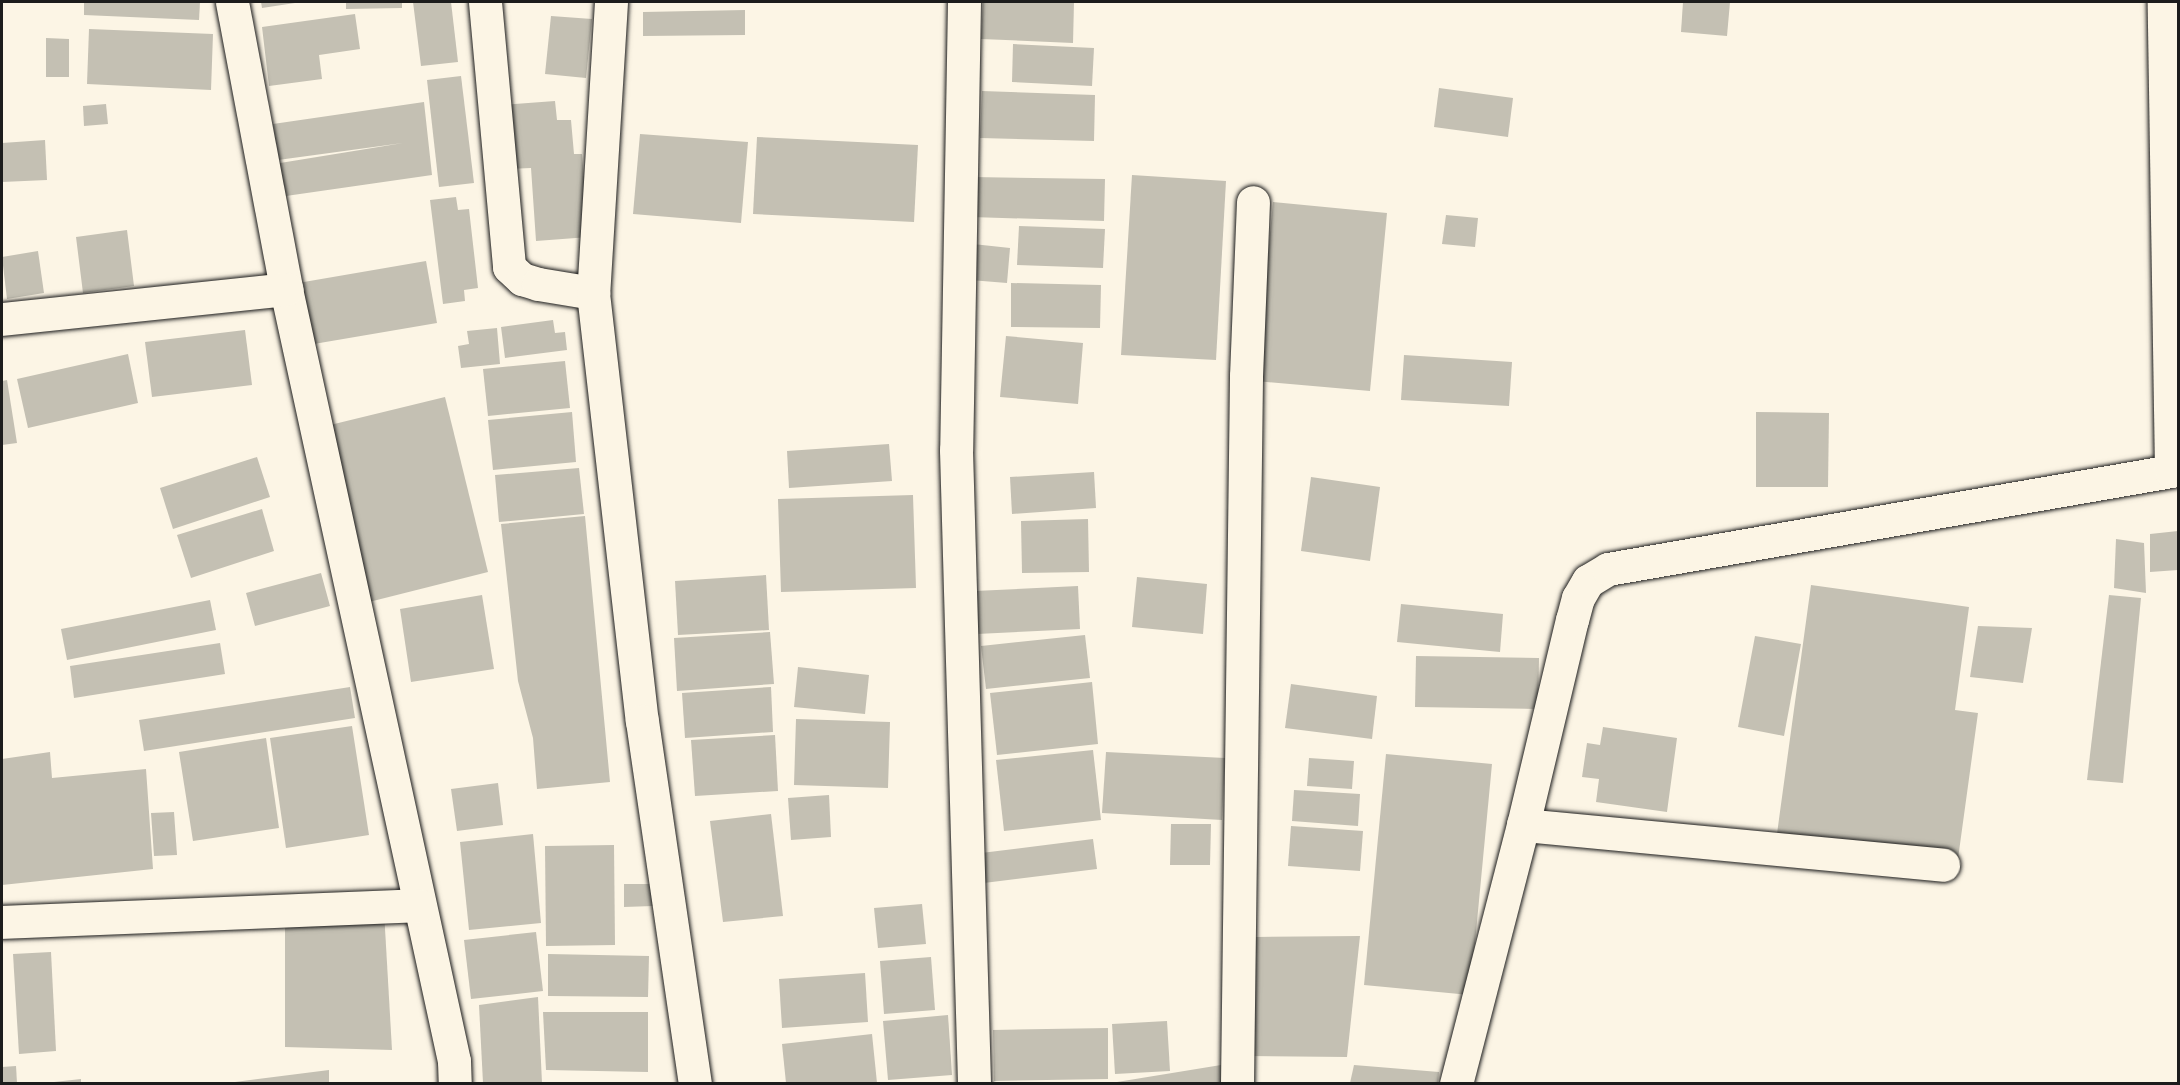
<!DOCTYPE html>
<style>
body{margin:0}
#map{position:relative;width:2180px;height:1085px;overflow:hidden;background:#fcf5e5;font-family:"Indie Flower",sans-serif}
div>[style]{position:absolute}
.building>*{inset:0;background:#c4c0b3}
.roads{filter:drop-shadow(0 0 2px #1c1c1c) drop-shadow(0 0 2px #1c1c1c)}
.minor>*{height:33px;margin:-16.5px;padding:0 16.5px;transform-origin:16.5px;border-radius:16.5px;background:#fcf5e5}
span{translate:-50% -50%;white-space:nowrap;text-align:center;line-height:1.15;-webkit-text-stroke:5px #fcf5e5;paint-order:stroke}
.frame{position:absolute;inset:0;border:3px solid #1c1c1c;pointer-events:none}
</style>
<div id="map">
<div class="building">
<i style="clip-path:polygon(84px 2px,200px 2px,199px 20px,84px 15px)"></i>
<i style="clip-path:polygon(261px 2px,295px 2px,295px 3px,262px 8px)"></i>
<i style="clip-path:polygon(346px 2px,402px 2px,402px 8px,346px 9px)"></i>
<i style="clip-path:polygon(413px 2px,451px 2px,458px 62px,421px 66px)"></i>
<i style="clip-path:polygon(983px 2px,1074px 2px,1073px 43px,981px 39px)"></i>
<i style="clip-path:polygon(1683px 2px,1730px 2px,1727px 36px,1681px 32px)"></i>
<i style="clip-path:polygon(745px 10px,745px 35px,643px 36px,643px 12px)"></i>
<i style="clip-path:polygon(355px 14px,360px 49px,319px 55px,322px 79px,269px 86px,262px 27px)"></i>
<i style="clip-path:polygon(551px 16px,592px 19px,586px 78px,545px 74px)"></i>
<i style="clip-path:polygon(89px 29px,213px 34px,211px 90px,87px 84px)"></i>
<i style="clip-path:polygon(46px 38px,69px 39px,69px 77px,46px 77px)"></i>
<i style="clip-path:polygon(1013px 44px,1094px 48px,1092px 86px,1012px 82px)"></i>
<i style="clip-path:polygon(461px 76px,474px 183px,439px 187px,427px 80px)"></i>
<i style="clip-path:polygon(1439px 88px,1513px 98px,1508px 137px,1434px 127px)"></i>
<i style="clip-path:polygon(982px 91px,1095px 95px,1094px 141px,980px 138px)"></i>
<i style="clip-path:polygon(555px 101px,557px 120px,571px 120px,574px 154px,582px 154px,589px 237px,536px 241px,531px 168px,508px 169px,502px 105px)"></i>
<i style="clip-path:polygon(424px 102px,432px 175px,279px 197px,274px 164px,403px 143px,278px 160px,273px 124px)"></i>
<i style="clip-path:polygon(106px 104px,108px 124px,84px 126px,83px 106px)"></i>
<i style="clip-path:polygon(640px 134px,748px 142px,741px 223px,633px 214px)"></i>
<i style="clip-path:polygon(757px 137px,918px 145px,914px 222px,753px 214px)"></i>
<i style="clip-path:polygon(45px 140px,47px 180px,2px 182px,2px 143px)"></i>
<i style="clip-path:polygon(1132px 175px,1226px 181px,1216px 360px,1121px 355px)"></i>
<i style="clip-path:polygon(971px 177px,1105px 179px,1104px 221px,971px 217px)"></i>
<i style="clip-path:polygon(456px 197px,458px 210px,469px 209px,478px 288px,464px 290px,465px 301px,443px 304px,430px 200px)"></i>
<i style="clip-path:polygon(1273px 202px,1387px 213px,1370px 391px,1256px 381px)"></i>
<i style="clip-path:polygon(1446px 215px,1478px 218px,1475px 247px,1442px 244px)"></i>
<i style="clip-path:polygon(1019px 226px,1105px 229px,1103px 268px,1017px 265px)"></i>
<i style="clip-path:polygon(127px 230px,134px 286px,83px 293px,76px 237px)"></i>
<i style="clip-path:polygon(973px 244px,1010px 248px,1007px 283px,970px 280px)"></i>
<i style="clip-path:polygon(38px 251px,44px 293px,7px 299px,2px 257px)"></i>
<i style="clip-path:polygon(426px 261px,437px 323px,308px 345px,298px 283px)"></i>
<i style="clip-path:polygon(1011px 283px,1101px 285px,1100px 328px,1011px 327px)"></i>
<i style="clip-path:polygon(553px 320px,555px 333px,565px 332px,567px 350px,505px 358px,501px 327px)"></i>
<i style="clip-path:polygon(497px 328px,500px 364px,461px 368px,458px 346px,469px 344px,467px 331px)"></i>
<i style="clip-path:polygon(245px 330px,252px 385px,152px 397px,145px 342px)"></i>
<i style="clip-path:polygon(1006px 336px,1083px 343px,1078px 404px,1000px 397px)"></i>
<i style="clip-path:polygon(128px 354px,138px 403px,28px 428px,17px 379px)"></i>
<i style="clip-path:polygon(1404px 355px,1512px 362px,1509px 406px,1401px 400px)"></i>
<i style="clip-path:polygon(565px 361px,570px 408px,488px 416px,483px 369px)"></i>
<i style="clip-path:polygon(7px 380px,17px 443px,2px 445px,2px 381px)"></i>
<i style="clip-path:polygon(445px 397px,488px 572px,369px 602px,326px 426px)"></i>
<i style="clip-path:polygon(572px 412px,576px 462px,493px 470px,488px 420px)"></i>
<i style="clip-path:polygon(1756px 412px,1829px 413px,1828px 487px,1756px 487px)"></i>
<i style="clip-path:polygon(889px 444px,892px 481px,789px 488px,787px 451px)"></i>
<i style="clip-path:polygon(257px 457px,270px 497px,173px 529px,160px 488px)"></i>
<i style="clip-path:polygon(579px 468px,584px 514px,499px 522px,495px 475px)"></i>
<i style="clip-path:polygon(1094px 472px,1096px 508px,1012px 514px,1010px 477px)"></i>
<i style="clip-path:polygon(1311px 477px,1380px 487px,1370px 561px,1301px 551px)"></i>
<i style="clip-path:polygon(913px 495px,916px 588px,781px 592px,778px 499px)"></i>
<i style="clip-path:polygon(262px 509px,274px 551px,191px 578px,177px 535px)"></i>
<i style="clip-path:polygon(585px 516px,610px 782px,537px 789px,533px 738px,518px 681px,501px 524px)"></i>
<i style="clip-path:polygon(1088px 519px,1089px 572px,1022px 573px,1021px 521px)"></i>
<i style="clip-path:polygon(2178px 531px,2178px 570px,2150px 572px,2150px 534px)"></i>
<i style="clip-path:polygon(2116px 539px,2144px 543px,2146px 593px,2114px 588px)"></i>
<i style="clip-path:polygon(321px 573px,330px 606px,255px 626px,246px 593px)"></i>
<i style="clip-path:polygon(766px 575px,769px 630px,678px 635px,675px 581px)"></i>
<i style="clip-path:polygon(1137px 577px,1207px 584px,1203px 634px,1132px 627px)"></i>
<i style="clip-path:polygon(1811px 585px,1969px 607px,1955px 710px,1978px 713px,1957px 866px,1776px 841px)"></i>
<i style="clip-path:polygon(1078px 586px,1080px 629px,977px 634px,975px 591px)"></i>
<i style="clip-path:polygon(482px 595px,494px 669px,411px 682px,400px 609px)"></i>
<i style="clip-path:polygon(2109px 595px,2141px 598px,2123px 783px,2087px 780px)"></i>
<i style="clip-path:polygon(210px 600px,216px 630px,67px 660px,61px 629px)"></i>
<i style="clip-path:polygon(1401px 604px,1503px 614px,1500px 652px,1397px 642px)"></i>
<i style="clip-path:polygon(1978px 626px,2032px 628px,2023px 683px,1970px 677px)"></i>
<i style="clip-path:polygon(770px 632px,774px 684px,677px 691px,674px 638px)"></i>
<i style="clip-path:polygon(1085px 635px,1090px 678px,986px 689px,981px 646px)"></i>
<i style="clip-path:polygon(1755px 636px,1801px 644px,1784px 736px,1738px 727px)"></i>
<i style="clip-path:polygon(220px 643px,225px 674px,74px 698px,70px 666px)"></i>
<i style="clip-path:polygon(1416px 656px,1539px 658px,1538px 709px,1415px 707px)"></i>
<i style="clip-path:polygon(798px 667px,869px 675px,865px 714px,794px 707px)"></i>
<i style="clip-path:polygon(1092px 682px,1098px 744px,997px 755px,990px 693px)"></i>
<i style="clip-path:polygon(1291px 684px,1377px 696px,1372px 739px,1285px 728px)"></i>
<i style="clip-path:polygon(350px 687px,355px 718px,144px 751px,139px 720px)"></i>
<i style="clip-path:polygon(771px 687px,773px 732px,685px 738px,682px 693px)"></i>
<i style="clip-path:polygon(796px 719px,890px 722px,888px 788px,794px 785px)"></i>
<i style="clip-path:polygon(352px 726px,369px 835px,286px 848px,270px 738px)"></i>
<i style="clip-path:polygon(1603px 727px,1677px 738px,1667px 812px,1596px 802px,1599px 779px,1582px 777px,1587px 743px,1600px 745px)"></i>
<i style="clip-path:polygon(775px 735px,778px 791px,695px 796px,691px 740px)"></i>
<i style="clip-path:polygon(266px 738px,279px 828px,193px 841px,179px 752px)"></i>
<i style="clip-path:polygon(1093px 750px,1101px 820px,1004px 831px,996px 760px)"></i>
<i style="clip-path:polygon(50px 752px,52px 778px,146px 769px,153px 869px,2px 885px,2px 759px)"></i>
<i style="clip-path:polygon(1106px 752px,1225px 758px,1222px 820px,1102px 813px)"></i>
<i style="clip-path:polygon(1386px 754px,1492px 764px,1470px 995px,1364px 985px)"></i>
<i style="clip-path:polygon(1309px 758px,1354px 761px,1352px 789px,1307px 786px)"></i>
<i style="clip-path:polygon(498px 783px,503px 825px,457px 831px,451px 789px)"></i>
<i style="clip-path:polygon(1294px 790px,1360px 794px,1358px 826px,1292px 821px)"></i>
<i style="clip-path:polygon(829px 795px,831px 837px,791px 840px,788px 798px)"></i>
<i style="clip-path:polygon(174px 812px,177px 855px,154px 856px,151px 813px)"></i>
<i style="clip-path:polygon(771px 814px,783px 916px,723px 922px,710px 821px)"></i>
<i style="clip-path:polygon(1171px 824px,1211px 824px,1210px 865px,1170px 865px)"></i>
<i style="clip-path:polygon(1291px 826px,1363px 831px,1360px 871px,1288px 866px)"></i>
<i style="clip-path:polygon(533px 834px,541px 923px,469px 930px,460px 842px)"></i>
<i style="clip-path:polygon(1093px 839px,1097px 869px,976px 884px,973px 854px)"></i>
<i style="clip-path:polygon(614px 845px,615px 945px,546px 946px,545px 846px)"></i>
<i style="clip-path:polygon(624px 884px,652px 884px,653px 906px,624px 907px)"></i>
<i style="clip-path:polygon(922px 904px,926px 944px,878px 948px,874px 908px)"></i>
<i style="clip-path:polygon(384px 911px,392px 1050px,285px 1047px,285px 917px)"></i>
<i style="clip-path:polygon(536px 932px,543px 991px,471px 999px,464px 940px)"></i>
<i style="clip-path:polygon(1360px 936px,1347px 1057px,1248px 1056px,1256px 937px)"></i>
<i style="clip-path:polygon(51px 952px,56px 1051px,19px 1054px,13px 954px)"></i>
<i style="clip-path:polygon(548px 954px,649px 956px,648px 997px,548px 996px)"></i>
<i style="clip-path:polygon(931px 957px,935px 1010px,884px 1014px,880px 961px)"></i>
<i style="clip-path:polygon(865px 973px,868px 1022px,782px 1028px,779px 979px)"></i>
<i style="clip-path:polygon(538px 997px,542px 1083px,483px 1083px,479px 1005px)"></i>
<i style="clip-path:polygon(543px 1012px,648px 1012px,648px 1072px,546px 1070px)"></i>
<i style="clip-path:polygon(948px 1015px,952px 1075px,888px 1080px,883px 1021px)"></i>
<i style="clip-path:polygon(1167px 1021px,1170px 1071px,1115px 1074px,1112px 1024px)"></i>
<i style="clip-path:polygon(1108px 1028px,1108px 1079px,994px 1081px,993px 1030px)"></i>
<i style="clip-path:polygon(872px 1034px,877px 1083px,786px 1083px,782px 1044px)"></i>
<i style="clip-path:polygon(1221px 1065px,1223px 1083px,1117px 1083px,1117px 1082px)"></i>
<i style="clip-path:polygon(1354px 1065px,1439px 1072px,1438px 1083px,1350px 1083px)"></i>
<i style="clip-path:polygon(16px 1066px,17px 1083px,2px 1083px,2px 1067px)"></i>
<i style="clip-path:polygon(329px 1070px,329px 1083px,235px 1083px,235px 1082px)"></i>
<i style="clip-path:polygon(81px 1079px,81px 1083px,55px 1083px,54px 1082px)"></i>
</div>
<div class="roads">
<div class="minor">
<i style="left:232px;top:2px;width:292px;rotate:79.3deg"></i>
<i style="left:286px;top:289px;width:790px;rotate:77.72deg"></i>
<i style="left:454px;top:1061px;width:23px;rotate:88deg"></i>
<i style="left:485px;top:2px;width:266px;rotate:84.8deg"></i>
<i style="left:509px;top:267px;width:18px;rotate:43deg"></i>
<i style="left:522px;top:279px;width:17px;rotate:17deg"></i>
<i style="left:538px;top:284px;width:56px;rotate:9.3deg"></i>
<i style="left:611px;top:2px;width:292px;rotate:93.5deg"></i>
<i style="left:593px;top:293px;width:431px;rotate:83.5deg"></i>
<i style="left:642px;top:721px;width:367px;rotate:81.7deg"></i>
<i style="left:964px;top:2px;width:448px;rotate:91deg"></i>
<i style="left:956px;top:450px;width:634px;rotate:88.37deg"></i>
<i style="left:2px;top:319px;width:286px;rotate:-6deg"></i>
<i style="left:1523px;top:825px;width:422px;rotate:5.4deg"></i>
<i style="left:2px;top:922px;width:417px;rotate:-2.3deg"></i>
<i style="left:1237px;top:1084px;width:708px;rotate:-89.27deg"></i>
<i style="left:1246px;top:376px;width:174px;rotate:-87.7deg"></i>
<i style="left:1456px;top:1084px;width:268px;rotate:-75.5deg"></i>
<i style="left:1523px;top:825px;width:211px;rotate:-76.6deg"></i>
<i style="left:1572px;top:620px;width:23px;rotate:-75deg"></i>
<i style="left:1578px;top:598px;width:20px;rotate:-60deg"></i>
<i style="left:1588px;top:581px;width:23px;rotate:-31deg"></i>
<i style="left:1608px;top:569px;width:571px;rotate:-9.87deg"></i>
<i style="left:2171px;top:471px;width:469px;rotate:-90.9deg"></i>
</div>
</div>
<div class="frame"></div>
</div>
